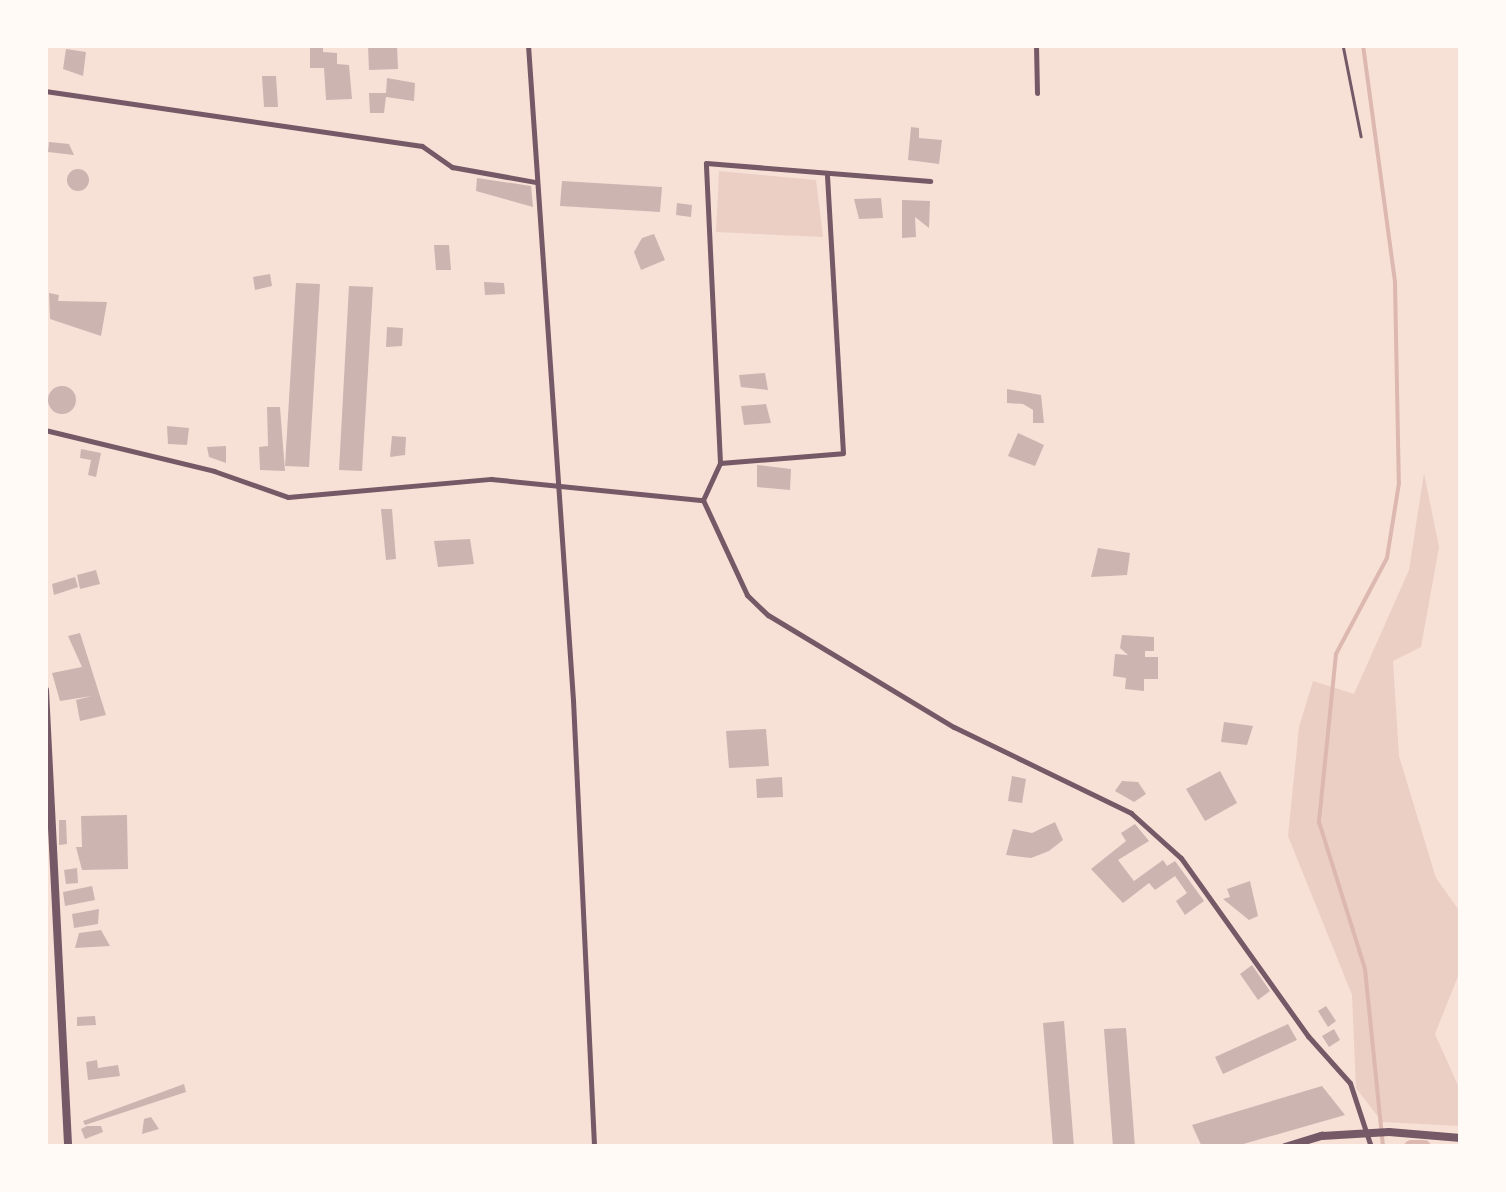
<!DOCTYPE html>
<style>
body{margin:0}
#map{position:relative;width:1506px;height:1192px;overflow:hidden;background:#f7e1d7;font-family:"Asap Condensed",sans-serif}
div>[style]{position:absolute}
.green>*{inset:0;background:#ebcfc5}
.stream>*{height:4px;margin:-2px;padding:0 2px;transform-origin:2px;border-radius:2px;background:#dcb8b0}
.canal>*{height:14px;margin:-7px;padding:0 7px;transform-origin:7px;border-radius:7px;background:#dcb8b0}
.building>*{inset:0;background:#ccb4b1}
.round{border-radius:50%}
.service>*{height:2.5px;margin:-1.25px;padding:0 1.25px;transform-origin:1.25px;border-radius:1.25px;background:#755966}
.minor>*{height:5px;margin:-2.5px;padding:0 2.5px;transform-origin:2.5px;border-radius:2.5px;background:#755966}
.tertiary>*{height:8px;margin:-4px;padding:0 4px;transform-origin:4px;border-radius:4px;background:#755966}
span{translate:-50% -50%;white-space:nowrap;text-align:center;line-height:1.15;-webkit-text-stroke:10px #fffaf5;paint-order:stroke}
.frame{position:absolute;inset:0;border:48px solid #fffaf5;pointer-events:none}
</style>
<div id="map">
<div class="green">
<i style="clip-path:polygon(719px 171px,816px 180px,823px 237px,716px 232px)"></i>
<i style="clip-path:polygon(1424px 473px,1439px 547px,1421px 647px,1393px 661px,1399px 756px,1436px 878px,1461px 913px,1461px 969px,1435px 1034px,1461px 1092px,1461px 1126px,1382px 1122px,1356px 1088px,1352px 995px,1288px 836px,1299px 727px,1313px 681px,1354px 694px,1409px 570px)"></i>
</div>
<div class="stream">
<i style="left:1363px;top:45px;width:240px;rotate:82.3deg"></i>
<i style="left:1395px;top:283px;width:200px;rotate:88.9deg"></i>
<i style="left:1399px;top:483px;width:76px;rotate:99.1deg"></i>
<i style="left:1387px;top:558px;width:109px;rotate:118deg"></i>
<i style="left:1336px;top:654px;width:169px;rotate:95.8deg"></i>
<i style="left:1319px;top:822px;width:154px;rotate:72.6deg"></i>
<i style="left:1365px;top:969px;width:179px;rotate:84.2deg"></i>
</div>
<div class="canal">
<i style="left:1411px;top:1147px;width:13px"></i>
</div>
<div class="building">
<i style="clip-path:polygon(310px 45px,323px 45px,323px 52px,337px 53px,337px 64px,349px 65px,352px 99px,326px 100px,324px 68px,310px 68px)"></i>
<i style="clip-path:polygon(368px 45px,397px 45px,398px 69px,369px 70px)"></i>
<i style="clip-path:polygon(66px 49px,86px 52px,83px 76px,63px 69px)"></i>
<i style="clip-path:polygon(262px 76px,276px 76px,278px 107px,264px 107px)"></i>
<i style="clip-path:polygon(387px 78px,415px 83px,414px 101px,386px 97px,384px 113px,370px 113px,369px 93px,386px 93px)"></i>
<i style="clip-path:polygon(911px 127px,919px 128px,919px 138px,942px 140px,939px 164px,908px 160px)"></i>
<i style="clip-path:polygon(49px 142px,69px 144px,74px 155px,48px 152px)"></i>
<i class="round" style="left:67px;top:169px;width:22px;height:22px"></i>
<i style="clip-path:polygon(477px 178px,531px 186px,533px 207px,476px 191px)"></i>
<i style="clip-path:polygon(562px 181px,662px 187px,660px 212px,560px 206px)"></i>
<i style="clip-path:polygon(881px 198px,883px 218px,859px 219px,854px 199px)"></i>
<i style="clip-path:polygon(902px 200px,930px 201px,929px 228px,915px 217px,916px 237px,902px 238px)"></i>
<i style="clip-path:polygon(677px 203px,692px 205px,691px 217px,676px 215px)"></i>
<i style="clip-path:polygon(654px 234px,665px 260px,641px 270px,634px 252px,642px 238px)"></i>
<i style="clip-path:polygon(434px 245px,449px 245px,451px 270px,436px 270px)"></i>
<i style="clip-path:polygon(270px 274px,272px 286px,255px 290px,253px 277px)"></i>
<i style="clip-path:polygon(484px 282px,504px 283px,505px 294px,485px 295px)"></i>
<i style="clip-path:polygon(296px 283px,320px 284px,309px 467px,285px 466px)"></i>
<i style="clip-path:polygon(349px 286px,373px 287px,362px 471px,339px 470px)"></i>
<i style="clip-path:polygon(49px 293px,59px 295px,58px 301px,107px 302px,101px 336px,50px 319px)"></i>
<i style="clip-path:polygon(387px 327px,403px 328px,402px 346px,386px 347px)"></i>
<i style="clip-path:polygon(765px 373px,768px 390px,741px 387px,739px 375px)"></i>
<i class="round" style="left:48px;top:386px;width:28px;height:28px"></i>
<i style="clip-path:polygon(1007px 389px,1041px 395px,1044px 423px,1033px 423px,1033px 410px,1023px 404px,1007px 403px)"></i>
<i style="clip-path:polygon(766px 404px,771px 423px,744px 425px,741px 406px)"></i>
<i style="clip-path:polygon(267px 407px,280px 407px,285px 471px,260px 470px,259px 447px,268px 446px)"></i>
<i style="clip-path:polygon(167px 426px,189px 428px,187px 445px,168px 444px)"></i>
<i style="clip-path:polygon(1018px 433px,1044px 445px,1035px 466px,1008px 456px)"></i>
<i style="clip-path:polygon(392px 436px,406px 437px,405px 455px,390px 457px)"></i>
<i style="clip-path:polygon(226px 446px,226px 463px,209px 457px,207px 447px)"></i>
<i style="clip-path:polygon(81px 449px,101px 453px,96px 477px,88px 475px,91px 460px,80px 458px)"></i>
<i style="clip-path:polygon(757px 465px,791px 469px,790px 490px,757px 487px)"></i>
<i style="clip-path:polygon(381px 509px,392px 509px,396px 559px,386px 560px)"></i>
<i style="clip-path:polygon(470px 539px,474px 564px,438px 567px,434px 541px)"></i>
<i style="clip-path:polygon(1098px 548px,1130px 553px,1127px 575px,1091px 577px)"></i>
<i style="clip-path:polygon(96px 570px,100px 584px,80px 589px,77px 575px)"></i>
<i style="clip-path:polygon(75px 577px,78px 587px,54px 595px,52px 584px)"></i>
<i style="clip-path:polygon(80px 633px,106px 715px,80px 721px,76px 700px,92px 696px,60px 701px,52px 673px,82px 667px,68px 636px)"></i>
<i style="clip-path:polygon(1122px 635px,1154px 637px,1154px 651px,1145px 651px,1145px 657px,1158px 657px,1158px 679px,1144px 679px,1144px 691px,1125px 689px,1126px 678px,1113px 676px,1115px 654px,1128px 655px,1120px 648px)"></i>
<i style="clip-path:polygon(1224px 722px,1253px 726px,1247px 745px,1221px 742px)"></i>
<i style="clip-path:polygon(766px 729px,769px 766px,729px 768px,726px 731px)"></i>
<i style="clip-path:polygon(1220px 771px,1237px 803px,1205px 821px,1186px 789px)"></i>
<i style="clip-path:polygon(1012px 776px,1026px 779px,1022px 803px,1008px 801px)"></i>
<i style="clip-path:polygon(782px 777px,783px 797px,757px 798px,756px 779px)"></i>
<i style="clip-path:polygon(1122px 781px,1138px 782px,1146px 794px,1134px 802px,1115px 791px)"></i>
<i style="clip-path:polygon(127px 815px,128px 869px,82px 870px,76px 847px,82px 847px,81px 816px)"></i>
<i style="clip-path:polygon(59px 820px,66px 820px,67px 844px,59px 845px)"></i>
<i style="clip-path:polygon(1055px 822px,1063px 840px,1049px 851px,1031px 858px,1006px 855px,1013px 829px,1032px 833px)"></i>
<i style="clip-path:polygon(1135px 824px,1149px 841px,1118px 860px,1134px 881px,1163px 860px,1167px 866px,1175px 861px,1204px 901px,1185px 915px,1176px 901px,1187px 893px,1175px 876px,1155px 890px,1149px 883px,1123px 903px,1091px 869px,1126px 841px,1121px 833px)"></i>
<i style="clip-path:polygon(77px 868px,78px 883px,66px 884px,64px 870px)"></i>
<i style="clip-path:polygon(1250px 881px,1258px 916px,1249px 920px,1223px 899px,1230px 897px,1227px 889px)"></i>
<i style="clip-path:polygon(92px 886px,95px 900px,65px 906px,63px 892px)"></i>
<i style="clip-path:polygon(99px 909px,98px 924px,74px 928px,72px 914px)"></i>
<i style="clip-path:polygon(101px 930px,110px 946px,75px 948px,79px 933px)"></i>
<i style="clip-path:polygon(1252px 965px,1270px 991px,1258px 1000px,1240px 974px)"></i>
<i style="clip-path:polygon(1326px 1006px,1336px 1021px,1328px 1027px,1318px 1011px)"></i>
<i style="clip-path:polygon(95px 1016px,96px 1025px,77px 1026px,77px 1017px)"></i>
<i style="clip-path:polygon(1064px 1021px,1074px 1147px,1053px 1147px,1043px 1023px)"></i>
<i style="clip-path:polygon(1288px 1024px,1297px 1040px,1223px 1074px,1215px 1057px)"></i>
<i style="clip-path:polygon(1126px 1028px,1135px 1147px,1113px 1147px,1104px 1029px)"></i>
<i style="clip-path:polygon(1334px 1029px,1340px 1040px,1329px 1047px,1322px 1036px)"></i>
<i style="clip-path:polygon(97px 1060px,98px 1068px,118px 1065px,120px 1076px,88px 1080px,86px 1062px)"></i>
<i style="clip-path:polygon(184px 1084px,186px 1092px,85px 1125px,83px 1121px)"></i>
<i style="clip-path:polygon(1322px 1086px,1345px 1115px,1233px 1147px,1202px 1147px,1192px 1125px)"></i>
<i style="clip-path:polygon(151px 1117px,159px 1129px,142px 1134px,144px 1119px)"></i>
<i style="clip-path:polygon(87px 1126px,101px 1126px,103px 1132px,85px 1139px,81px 1129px)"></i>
</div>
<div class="service">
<i style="left:1343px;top:45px;width:93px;rotate:78.8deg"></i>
</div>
<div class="minor">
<i style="left:528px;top:45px;width:657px;rotate:86.07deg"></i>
<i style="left:573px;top:700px;width:447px;rotate:87.3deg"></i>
<i style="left:1036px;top:45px;width:48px;rotate:88.8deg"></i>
<i style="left:45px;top:91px;width:381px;rotate:8.3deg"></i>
<i style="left:422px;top:146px;width:37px;rotate:35deg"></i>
<i style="left:452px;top:167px;width:84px;rotate:10.2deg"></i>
<i style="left:45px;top:430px;width:174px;rotate:13.6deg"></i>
<i style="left:214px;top:471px;width:78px;rotate:19.4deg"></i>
<i style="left:288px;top:497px;width:204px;rotate:-5.1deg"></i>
<i style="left:491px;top:479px;width:213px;rotate:5.7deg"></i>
<i style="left:703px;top:500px;width:105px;rotate:65.1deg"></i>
<i style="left:747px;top:595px;width:29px;rotate:44deg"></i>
<i style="left:768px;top:615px;width:217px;rotate:31.1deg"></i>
<i style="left:954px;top:727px;width:197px;rotate:25.9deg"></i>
<i style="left:1131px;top:813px;width:67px;rotate:42deg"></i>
<i style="left:1181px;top:858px;width:219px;rotate:54.5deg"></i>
<i style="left:1308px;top:1036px;width:63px;rotate:48.2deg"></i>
<i style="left:1350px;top:1083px;width:67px;rotate:71.8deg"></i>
<i style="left:720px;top:463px;width:123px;rotate:-4.6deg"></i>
<i style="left:843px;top:453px;width:280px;rotate:-93.3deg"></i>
<i style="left:703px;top:500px;width:41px;rotate:-65.3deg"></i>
<i style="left:720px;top:463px;width:300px;rotate:-92.7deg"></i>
<i style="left:706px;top:163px;width:225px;rotate:4.6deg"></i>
</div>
<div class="tertiary">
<i style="left:45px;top:690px;width:458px;rotate:87.1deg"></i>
<i style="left:1285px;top:1147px;width:39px;rotate:-17deg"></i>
<i style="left:1322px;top:1136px;width:67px;rotate:-3.4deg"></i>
<i style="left:1389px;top:1132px;width:72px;rotate:4.8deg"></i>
</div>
<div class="frame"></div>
</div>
